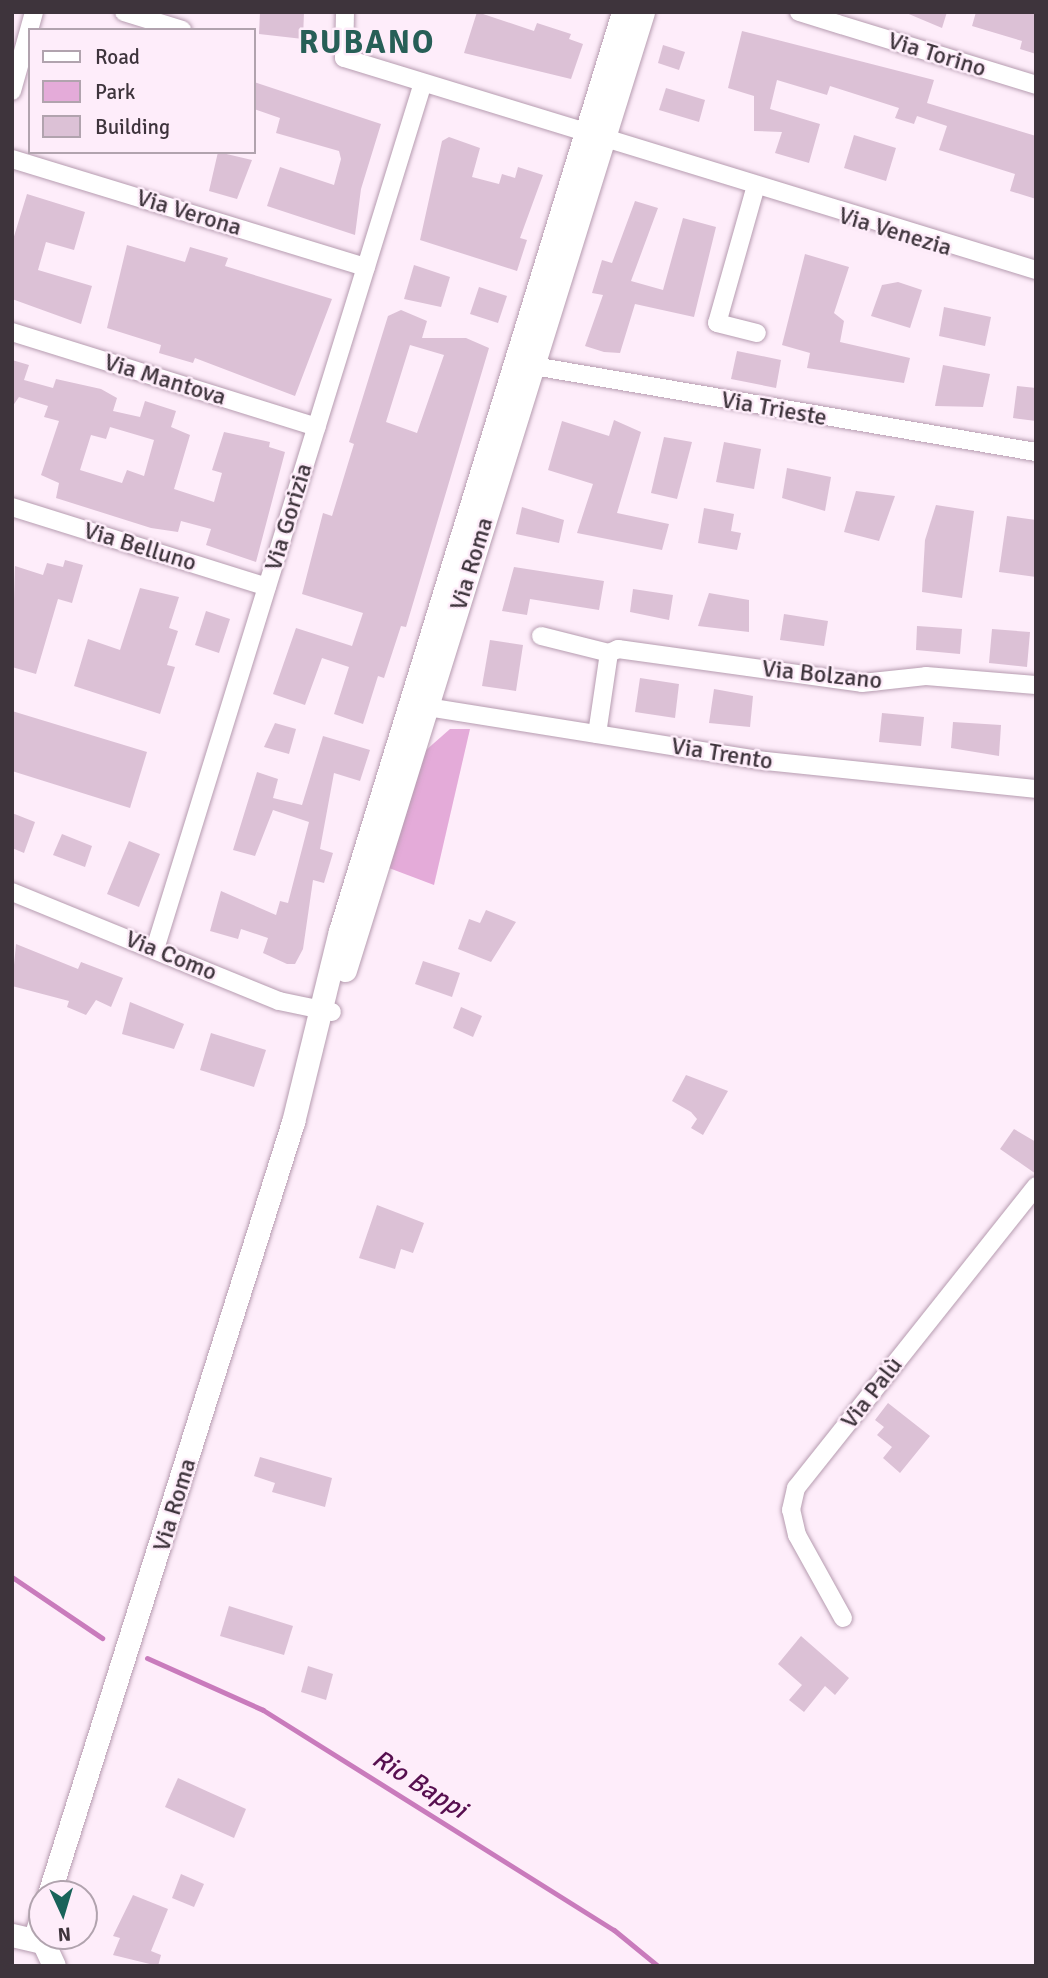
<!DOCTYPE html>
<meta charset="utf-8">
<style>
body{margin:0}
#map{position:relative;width:1048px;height:1978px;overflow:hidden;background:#feedfa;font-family:Signika,sans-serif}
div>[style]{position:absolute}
.green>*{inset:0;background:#e4abd9}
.stream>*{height:5px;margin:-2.5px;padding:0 2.5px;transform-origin:2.5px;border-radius:2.5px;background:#c97bbc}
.building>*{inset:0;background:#dcc1d6}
.roads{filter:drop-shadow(0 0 2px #b69cb0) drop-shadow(0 0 2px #b69cb0)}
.minor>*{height:18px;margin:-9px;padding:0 9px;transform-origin:9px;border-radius:9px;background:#fff}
.tertiary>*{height:23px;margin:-11.5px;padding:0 11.5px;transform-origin:11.5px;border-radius:11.5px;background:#fff}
span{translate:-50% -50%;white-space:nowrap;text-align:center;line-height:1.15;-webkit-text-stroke:5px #feedfa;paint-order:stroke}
.street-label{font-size:24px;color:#3e343c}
.water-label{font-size:26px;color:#570f4f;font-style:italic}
.district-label{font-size:32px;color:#275f57;font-weight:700;letter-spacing:2px}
.frame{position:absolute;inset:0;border:14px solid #3e343c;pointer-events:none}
.legend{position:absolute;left:28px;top:28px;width:228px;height:126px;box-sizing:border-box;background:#feedfa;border:2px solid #b1a3ae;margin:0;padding:9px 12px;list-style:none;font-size:21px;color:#3e343c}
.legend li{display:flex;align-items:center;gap:14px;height:35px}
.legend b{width:35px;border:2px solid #b1a3ae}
.north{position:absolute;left:28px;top:1880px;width:70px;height:70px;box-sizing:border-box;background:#feedfa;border:2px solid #b1a3ae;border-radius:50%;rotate:176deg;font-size:19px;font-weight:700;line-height:28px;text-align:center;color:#3e343c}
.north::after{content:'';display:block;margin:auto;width:24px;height:32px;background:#19635a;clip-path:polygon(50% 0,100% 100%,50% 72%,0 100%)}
</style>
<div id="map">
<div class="green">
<i style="clip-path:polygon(450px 729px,470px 729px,434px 885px,389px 868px,425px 751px)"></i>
</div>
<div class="stream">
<i style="left:12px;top:1577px;width:109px;rotate:34.1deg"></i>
<i style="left:147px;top:1658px;width:127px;rotate:24.1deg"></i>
<i style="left:263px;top:1710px;width:414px;rotate:32.1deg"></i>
<i style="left:614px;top:1930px;width:57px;rotate:39.3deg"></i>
</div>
<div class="building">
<i style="clip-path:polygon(260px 12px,304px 12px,303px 39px,259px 34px)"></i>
<i style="clip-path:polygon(477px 12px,534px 31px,537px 23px,571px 34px,569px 39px,583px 44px,571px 79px,464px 53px)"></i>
<i style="clip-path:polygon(904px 12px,947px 12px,942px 28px)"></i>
<i style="clip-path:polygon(976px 12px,1036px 12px,1036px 54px,1020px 49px,1022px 41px,972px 26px)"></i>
<i style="clip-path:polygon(742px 31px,934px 80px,927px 103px,1036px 136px,1036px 199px,1010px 191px,1015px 174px,939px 150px,947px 126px,917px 116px,914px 124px,895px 118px,899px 108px,830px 86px,827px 95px,777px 80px,770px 109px,820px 124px,809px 163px,775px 153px,782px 132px,754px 131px,754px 96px,728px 88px)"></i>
<i style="clip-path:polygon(663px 45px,685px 52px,679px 70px,658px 63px)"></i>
<i style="clip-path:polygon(254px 82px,381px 124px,361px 189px,355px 235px,267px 206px,280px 167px,334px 185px,341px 159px,339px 151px,276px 133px,280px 118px,254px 109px)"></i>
<i style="clip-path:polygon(666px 88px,705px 100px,699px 122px,659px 110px)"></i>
<i style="clip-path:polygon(854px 135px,896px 148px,886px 181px,844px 168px)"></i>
<i style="clip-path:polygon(449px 137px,480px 148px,472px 177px,499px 184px,502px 174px,515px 178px,518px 167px,543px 175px,520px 238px,527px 240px,517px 271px,420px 240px,442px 141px)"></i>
<i style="clip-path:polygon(218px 152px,252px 160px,237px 199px,209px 191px)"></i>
<i style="clip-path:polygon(27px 194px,85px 212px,74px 250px,46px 242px,38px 270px,92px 286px,81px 324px,12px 299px,12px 243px)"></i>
<i style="clip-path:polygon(635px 201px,658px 208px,631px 281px,663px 290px,683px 218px,716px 227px,694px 317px,635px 304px,620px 353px,604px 352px,585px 346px,603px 295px,592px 293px,602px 260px,612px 263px)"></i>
<i style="clip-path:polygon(127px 245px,185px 262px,190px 247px,228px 258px,225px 266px,332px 299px,295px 396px,195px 358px,193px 363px,159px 353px,161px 345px,107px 328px)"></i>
<i style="clip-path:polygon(805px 254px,849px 267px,834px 313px,844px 321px,840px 342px,910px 358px,904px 383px,807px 368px,810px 353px,782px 345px)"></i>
<i style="clip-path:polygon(414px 265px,450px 277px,441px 307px,404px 299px)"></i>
<i style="clip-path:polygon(898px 282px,922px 290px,910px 328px,871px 316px,882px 285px)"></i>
<i style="clip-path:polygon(479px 287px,507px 296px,498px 323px,470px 314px)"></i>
<i style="clip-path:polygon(944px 307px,991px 317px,985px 346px,939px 336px)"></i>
<i style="clip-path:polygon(evenodd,401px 310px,427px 321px,422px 338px,466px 338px,489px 348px,406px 627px,401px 626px,384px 678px,378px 676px,363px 724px,334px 714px,349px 667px,322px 658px,305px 705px,273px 694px,296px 628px,352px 646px,363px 613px,302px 594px,323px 513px,332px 516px,354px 444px,349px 442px,388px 316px,401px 310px,410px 345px,444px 355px,417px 433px,386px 422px,410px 345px)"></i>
<i style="clip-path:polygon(737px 351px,781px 360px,776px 388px,731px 379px)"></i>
<i style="clip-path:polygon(evenodd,12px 360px,29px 365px,24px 380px,53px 388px,56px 379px,101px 389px,117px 398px,113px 411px,140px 417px,145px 401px,176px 411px,171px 427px,190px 435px,174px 489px,214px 502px,222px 473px,212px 470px,224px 432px,270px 442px,269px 447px,285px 452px,256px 562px,206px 545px,211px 529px,181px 521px,178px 532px,151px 528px,56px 498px,59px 483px,41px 475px,59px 421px,44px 417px,48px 406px,19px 397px,12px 407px,12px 360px,110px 427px,154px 440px,144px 476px,127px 470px,122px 483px,80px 470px,91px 435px,106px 439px,110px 427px)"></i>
<i style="clip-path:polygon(943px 365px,990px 374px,983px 407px,935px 406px)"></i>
<i style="clip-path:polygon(1017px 386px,1036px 388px,1036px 421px,1013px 418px)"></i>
<i style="clip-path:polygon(614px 420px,641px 432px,617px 513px,669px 524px,662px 550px,577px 533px,593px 484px,548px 470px,562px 421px,609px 436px)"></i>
<i style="clip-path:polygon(664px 437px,692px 442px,677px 499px,651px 493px)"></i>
<i style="clip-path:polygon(724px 442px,761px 449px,754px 489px,716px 482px)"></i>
<i style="clip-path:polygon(787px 468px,831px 477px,825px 511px,782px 498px)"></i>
<i style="clip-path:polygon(856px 491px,895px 496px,879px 541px,844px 532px)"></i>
<i style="clip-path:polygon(936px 505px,974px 511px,962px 598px,922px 592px,925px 540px)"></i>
<i style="clip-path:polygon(522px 507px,564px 520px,559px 543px,516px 534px)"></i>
<i style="clip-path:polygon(704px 508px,734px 514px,731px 531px,741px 533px,737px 550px,698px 543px)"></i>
<i style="clip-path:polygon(1007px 516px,1036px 520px,1036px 577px,999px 572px)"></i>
<i style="clip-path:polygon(65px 560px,83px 565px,72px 603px,58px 599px,36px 674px,12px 667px,15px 566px,43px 575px,47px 563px,63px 567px)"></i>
<i style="clip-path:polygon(514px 567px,604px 581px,599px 610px,530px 599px,527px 615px,502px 611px)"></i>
<i style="clip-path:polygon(140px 588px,179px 597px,169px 628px,178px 631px,167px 665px,175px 667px,160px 714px,74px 686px,88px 639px,120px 650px)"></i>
<i style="clip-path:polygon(633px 589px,673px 595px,669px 620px,630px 612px)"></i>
<i style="clip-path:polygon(709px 593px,749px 600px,749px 632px,698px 626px)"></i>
<i style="clip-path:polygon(206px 611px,230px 619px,219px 653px,195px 645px)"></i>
<i style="clip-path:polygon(784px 614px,828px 621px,824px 646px,780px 640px)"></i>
<i style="clip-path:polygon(917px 626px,962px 629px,960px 654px,916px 650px)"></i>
<i style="clip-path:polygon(992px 629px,1030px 632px,1027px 667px,989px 663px)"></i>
<i style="clip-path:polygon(490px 640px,523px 645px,516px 691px,482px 686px)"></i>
<i style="clip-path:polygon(640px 678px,679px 684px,675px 718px,635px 712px)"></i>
<i style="clip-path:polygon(714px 689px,753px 696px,750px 727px,709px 723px)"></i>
<i style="clip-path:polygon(12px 711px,147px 752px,130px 808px,12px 771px)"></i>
<i style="clip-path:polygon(882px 713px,924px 717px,921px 746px,879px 742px)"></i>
<i style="clip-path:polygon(953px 722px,1001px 725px,999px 756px,951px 748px)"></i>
<i style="clip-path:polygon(275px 723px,296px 729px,289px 754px,264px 747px)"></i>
<i style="clip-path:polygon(323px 736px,370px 750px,360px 781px,334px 773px,320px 849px,333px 853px,324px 883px,313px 880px,303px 949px,295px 964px,287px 964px,263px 953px,268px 938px,241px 929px,238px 939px,210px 931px,221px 891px,276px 915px,280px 901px,288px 903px,309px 822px,273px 810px,255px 856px,233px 850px,257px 772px,278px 779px,273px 798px,302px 805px)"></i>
<i style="clip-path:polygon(12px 813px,35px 822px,24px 853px,12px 848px)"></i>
<i style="clip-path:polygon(62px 834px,92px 846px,85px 867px,53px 855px)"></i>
<i style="clip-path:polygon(129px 841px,160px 854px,139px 907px,107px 894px)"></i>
<i style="clip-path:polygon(486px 910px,516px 922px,491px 962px,458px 949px,469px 919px,480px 923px)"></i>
<i style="clip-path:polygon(16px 944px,78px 969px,81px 962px,123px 978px,111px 1007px,96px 1000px,86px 1015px,67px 1007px,69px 1001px,12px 986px)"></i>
<i style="clip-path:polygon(423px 961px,460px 973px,452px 997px,415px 984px)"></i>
<i style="clip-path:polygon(130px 1002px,184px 1024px,174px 1049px,122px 1034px)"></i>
<i style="clip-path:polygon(461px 1007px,482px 1016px,473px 1037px,453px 1028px)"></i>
<i style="clip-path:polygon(211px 1033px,266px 1050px,254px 1087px,200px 1070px)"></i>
<i style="clip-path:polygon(686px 1075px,728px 1091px,703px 1135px,691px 1128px,697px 1119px,691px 1112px,672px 1101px)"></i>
<i style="clip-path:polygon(1014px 1129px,1036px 1142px,1036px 1174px,1000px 1149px)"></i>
<i style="clip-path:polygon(377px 1205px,424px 1223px,413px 1253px,401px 1249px,395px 1269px,359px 1258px)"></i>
<i style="clip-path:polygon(888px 1403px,930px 1436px,900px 1473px,883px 1458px,892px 1447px,877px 1435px,884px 1427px,875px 1420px)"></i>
<i style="clip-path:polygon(260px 1457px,332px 1478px,325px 1507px,272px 1492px,275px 1483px,254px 1476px)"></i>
<i style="clip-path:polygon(229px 1606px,293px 1626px,284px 1655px,220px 1636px)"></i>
<i style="clip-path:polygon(801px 1636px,849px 1678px,835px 1695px,825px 1686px,804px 1712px,789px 1700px,802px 1685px,778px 1664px)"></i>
<i style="clip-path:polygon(308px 1666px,333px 1674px,326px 1700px,301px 1692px)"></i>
<i style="clip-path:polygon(178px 1778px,246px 1809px,234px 1838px,165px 1807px)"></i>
<i style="clip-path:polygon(181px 1874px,204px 1884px,194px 1907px,172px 1898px)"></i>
<i style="clip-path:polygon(133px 1895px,168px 1909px,151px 1951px,161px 1955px,158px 1966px,113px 1955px,120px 1938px,113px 1936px)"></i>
</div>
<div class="roads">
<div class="minor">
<i style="left:124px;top:12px;width:61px;rotate:17.2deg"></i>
<i style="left:345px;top:12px;width:46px;rotate:91.2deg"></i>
<i style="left:344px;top:58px;width:724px;rotate:17.03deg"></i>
<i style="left:799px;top:12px;width:248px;rotate:17.1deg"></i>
<i style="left:12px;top:91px;width:82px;rotate:-74.4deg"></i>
<i style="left:12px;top:159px;width:370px;rotate:17deg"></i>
<i style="left:755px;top:189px;width:139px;rotate:105.8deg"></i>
<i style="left:717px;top:323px;width:41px;rotate:14deg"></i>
<i style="left:12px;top:332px;width:319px;rotate:17.3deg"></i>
<i style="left:522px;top:364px;width:521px;rotate:9.72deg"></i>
<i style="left:12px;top:507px;width:267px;rotate:17.4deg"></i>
<i style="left:541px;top:636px;width:70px;rotate:14deg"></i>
<i style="left:415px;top:705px;width:354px;rotate:9.1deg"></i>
<i style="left:765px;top:761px;width:272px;rotate:5.9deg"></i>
<i style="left:597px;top:734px;width:82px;rotate:-81.6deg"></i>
<i style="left:609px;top:653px;width:10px;rotate:-24deg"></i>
<i style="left:618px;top:649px;width:246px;rotate:7.9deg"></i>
<i style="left:862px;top:683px;width:64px;rotate:-6.2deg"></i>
<i style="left:926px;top:676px;width:110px;rotate:4.7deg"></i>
<i style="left:12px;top:892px;width:288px;rotate:22.2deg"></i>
<i style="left:279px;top:1001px;width:54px;rotate:11.7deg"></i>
<i style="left:155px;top:949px;width:903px;rotate:-72.81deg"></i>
<i style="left:843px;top:1618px;width:95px;rotate:-119deg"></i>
<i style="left:797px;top:1535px;width:26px;rotate:-103deg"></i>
<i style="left:791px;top:1510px;width:23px;rotate:-77deg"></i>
<i style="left:796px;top:1488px;width:386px;rotate:-51.5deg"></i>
</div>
<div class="tertiary">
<i style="left:345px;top:970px;width:1003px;rotate:-72.72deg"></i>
<i style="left:49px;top:1894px;width:810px;rotate:-72.46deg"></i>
<i style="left:293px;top:1122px;width:197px;rotate:-76.2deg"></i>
<i style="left:340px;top:931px;width:962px;rotate:-72.88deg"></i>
<i style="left:12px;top:1935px;width:32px;rotate:13deg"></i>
<i style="left:43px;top:1942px;width:26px;rotate:65deg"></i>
<i style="left:35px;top:1937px;width:22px;rotate:-72deg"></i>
</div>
</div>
<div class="street-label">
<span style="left:937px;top:55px;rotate:17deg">Via Torino</span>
<span style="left:189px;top:213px;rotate:17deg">Via Verona</span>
<span style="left:895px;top:232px;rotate:17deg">Via Venezia</span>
<span style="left:165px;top:380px;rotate:17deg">Via Mantova</span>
<span style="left:774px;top:409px;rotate:10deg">Via Trieste</span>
<span style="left:289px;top:517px;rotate:-73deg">Via Gorizia</span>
<span style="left:140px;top:547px;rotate:17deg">Via Belluno</span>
<span style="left:472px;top:564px;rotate:-73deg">Via Roma</span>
<span style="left:822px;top:675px;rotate:6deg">Via Bolzano</span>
<span style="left:722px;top:754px;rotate:9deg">Via Trento</span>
<span style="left:171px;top:956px;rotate:22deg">Via Como</span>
<span style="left:872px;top:1393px;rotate:-52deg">Via Palù</span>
<span style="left:175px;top:1505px;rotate:-73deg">Via Roma</span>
</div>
<div class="water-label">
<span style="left:419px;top:1785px;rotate:32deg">Rio Bappi</span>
</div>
<div class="district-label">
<span style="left:367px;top:43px">RUBANO</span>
</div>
<div class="frame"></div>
<ul class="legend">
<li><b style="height:9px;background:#fff"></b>Road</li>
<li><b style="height:19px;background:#e4abd9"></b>Park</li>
<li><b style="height:19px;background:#dcc1d6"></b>Building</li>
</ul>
<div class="north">N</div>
</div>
